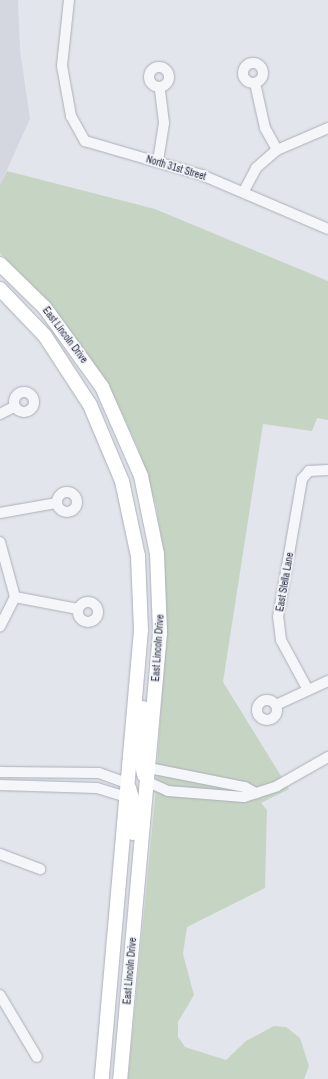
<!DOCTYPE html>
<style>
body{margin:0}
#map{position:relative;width:328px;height:1079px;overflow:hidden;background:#e2e5eb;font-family:"Archivo Narrow",sans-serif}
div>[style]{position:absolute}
.built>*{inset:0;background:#d4d7e0}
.green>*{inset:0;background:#c6d5c3}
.roads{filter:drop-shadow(0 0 1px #abafb9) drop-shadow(0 0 1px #abafb9)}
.minor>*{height:10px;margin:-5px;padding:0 5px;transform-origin:5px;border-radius:5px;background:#f5f6f9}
.minor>.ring{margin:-5px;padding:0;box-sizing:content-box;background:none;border:10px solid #f5f6f9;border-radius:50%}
.secondary>*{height:14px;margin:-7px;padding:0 7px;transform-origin:7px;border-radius:7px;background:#fff}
span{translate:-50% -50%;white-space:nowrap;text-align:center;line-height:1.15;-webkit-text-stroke:3.5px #f2f4f8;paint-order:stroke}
.street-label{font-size:10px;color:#2a3044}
</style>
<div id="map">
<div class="built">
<i style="clip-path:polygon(0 0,18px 0,20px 50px,30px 119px,0 185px)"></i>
</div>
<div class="green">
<i style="clip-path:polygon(7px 171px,155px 209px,328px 281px,328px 420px,317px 418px,312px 431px,263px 424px,223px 682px,289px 789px,261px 803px,267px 810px,265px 888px,187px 927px,183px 954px,194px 995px,178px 1022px,178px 1037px,185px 1047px,226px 1060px,246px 1041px,274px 1026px,286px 1027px,300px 1038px,309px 1066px,304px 1079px,128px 1079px,155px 798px,166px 633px,162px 544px,156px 505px,138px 448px,111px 390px,53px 306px,0 253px,0 185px)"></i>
</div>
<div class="roads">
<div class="minor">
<i style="left:69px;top:0;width:66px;rotate:96.1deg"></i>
<i style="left:62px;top:66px;width:51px;rotate:79.8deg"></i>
<i style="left:71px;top:116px;width:29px;rotate:61deg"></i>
<i style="left:85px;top:141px;width:122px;rotate:16.2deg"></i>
<i style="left:202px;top:175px;width:137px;rotate:23.2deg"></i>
<i class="ring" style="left:243px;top:63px;width:10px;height:10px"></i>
<i class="ring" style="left:149px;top:67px;width:10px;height:10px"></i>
<i style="left:255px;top:83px;width:46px;rotate:77.5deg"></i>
<i style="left:265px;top:128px;width:25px;rotate:61deg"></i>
<i style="left:158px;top:161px;width:38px;rotate:-81deg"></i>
<i style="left:164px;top:123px;width:35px;rotate:-97deg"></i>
<i style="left:244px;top:191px;width:26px;rotate:-62deg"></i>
<i style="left:256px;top:168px;width:28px;rotate:-41deg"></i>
<i style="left:277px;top:150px;width:56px;rotate:-23.3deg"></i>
<i class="ring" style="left:14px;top:392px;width:10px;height:10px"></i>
<i style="left:0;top:414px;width:16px;rotate:-27deg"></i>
<i class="ring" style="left:57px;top:492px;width:10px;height:10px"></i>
<i style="left:0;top:513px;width:58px;rotate:-10deg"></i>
<i style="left:0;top:542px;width:57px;rotate:74.7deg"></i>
<i style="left:15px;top:597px;width:33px;rotate:117deg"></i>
<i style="left:15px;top:597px;width:64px;rotate:10.8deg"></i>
<i class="ring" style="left:78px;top:602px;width:10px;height:10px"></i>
<i style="left:308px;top:690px;width:57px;rotate:-118.4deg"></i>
<i style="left:281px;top:640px;width:23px;rotate:-97deg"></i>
<i style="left:278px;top:617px;width:140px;rotate:-80.1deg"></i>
<i style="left:302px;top:479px;width:11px;rotate:-49deg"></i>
<i style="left:309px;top:471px;width:19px;rotate:-3deg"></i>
<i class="ring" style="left:257px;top:700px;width:10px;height:10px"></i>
<i style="left:276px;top:705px;width:57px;rotate:-24.8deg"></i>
<i style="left:149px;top:768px;width:98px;rotate:11.2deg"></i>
<i style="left:245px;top:787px;width:13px;rotate:29deg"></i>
<i style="left:0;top:772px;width:99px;rotate:0.6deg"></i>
<i style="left:99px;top:773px;width:30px;rotate:20deg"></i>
<i style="left:148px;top:782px;width:22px;rotate:24deg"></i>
<i style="left:168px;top:791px;width:76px;rotate:4.5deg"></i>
<i style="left:244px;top:797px;width:35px;rotate:-18deg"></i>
<i style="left:277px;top:786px;width:59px;rotate:-29.6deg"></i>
<i style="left:0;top:785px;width:97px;rotate:1.8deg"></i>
<i style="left:97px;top:788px;width:30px;rotate:17deg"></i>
<i style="left:0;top:854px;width:43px;rotate:20.6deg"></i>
<i style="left:0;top:995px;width:72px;rotate:59.2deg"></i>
</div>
<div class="secondary">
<i style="left:0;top:264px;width:63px;rotate:44.4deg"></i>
<i style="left:45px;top:308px;width:97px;rotate:54.2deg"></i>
<i style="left:102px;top:387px;width:97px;rotate:66.3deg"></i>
<i style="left:141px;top:476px;width:80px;rotate:78.4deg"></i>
<i style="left:157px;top:554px;width:79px;rotate:87.8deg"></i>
<i style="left:160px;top:633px;width:448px;rotate:95.1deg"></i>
<i style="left:0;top:289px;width:65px;rotate:46.2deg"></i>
<i style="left:45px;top:336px;width:82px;rotate:56.9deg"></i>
<i style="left:90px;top:405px;width:82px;rotate:67.2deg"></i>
<i style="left:122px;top:481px;width:77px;rotate:78deg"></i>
<i style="left:138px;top:556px;width:74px;rotate:87.7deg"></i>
<i style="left:141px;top:630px;width:451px;rotate:95deg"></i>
<i style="left:143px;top:708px;width:46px;rotate:93.7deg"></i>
<i style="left:140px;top:754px;width:21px;rotate:79deg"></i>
<i style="left:129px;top:788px;width:22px;rotate:74deg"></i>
<i style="left:135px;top:809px;width:24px;rotate:95deg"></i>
</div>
</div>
<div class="street-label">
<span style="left:176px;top:168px;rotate:17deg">North 31st Street</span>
<span style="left:65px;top:335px;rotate:53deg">East Lincoln Drive</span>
<span style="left:285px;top:582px;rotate:-80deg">East Stella Lane</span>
<span style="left:158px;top:648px;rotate:-86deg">East Lincoln Drive</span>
<span style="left:130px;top:971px;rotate:-85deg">East Lincoln Drive</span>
</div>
</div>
